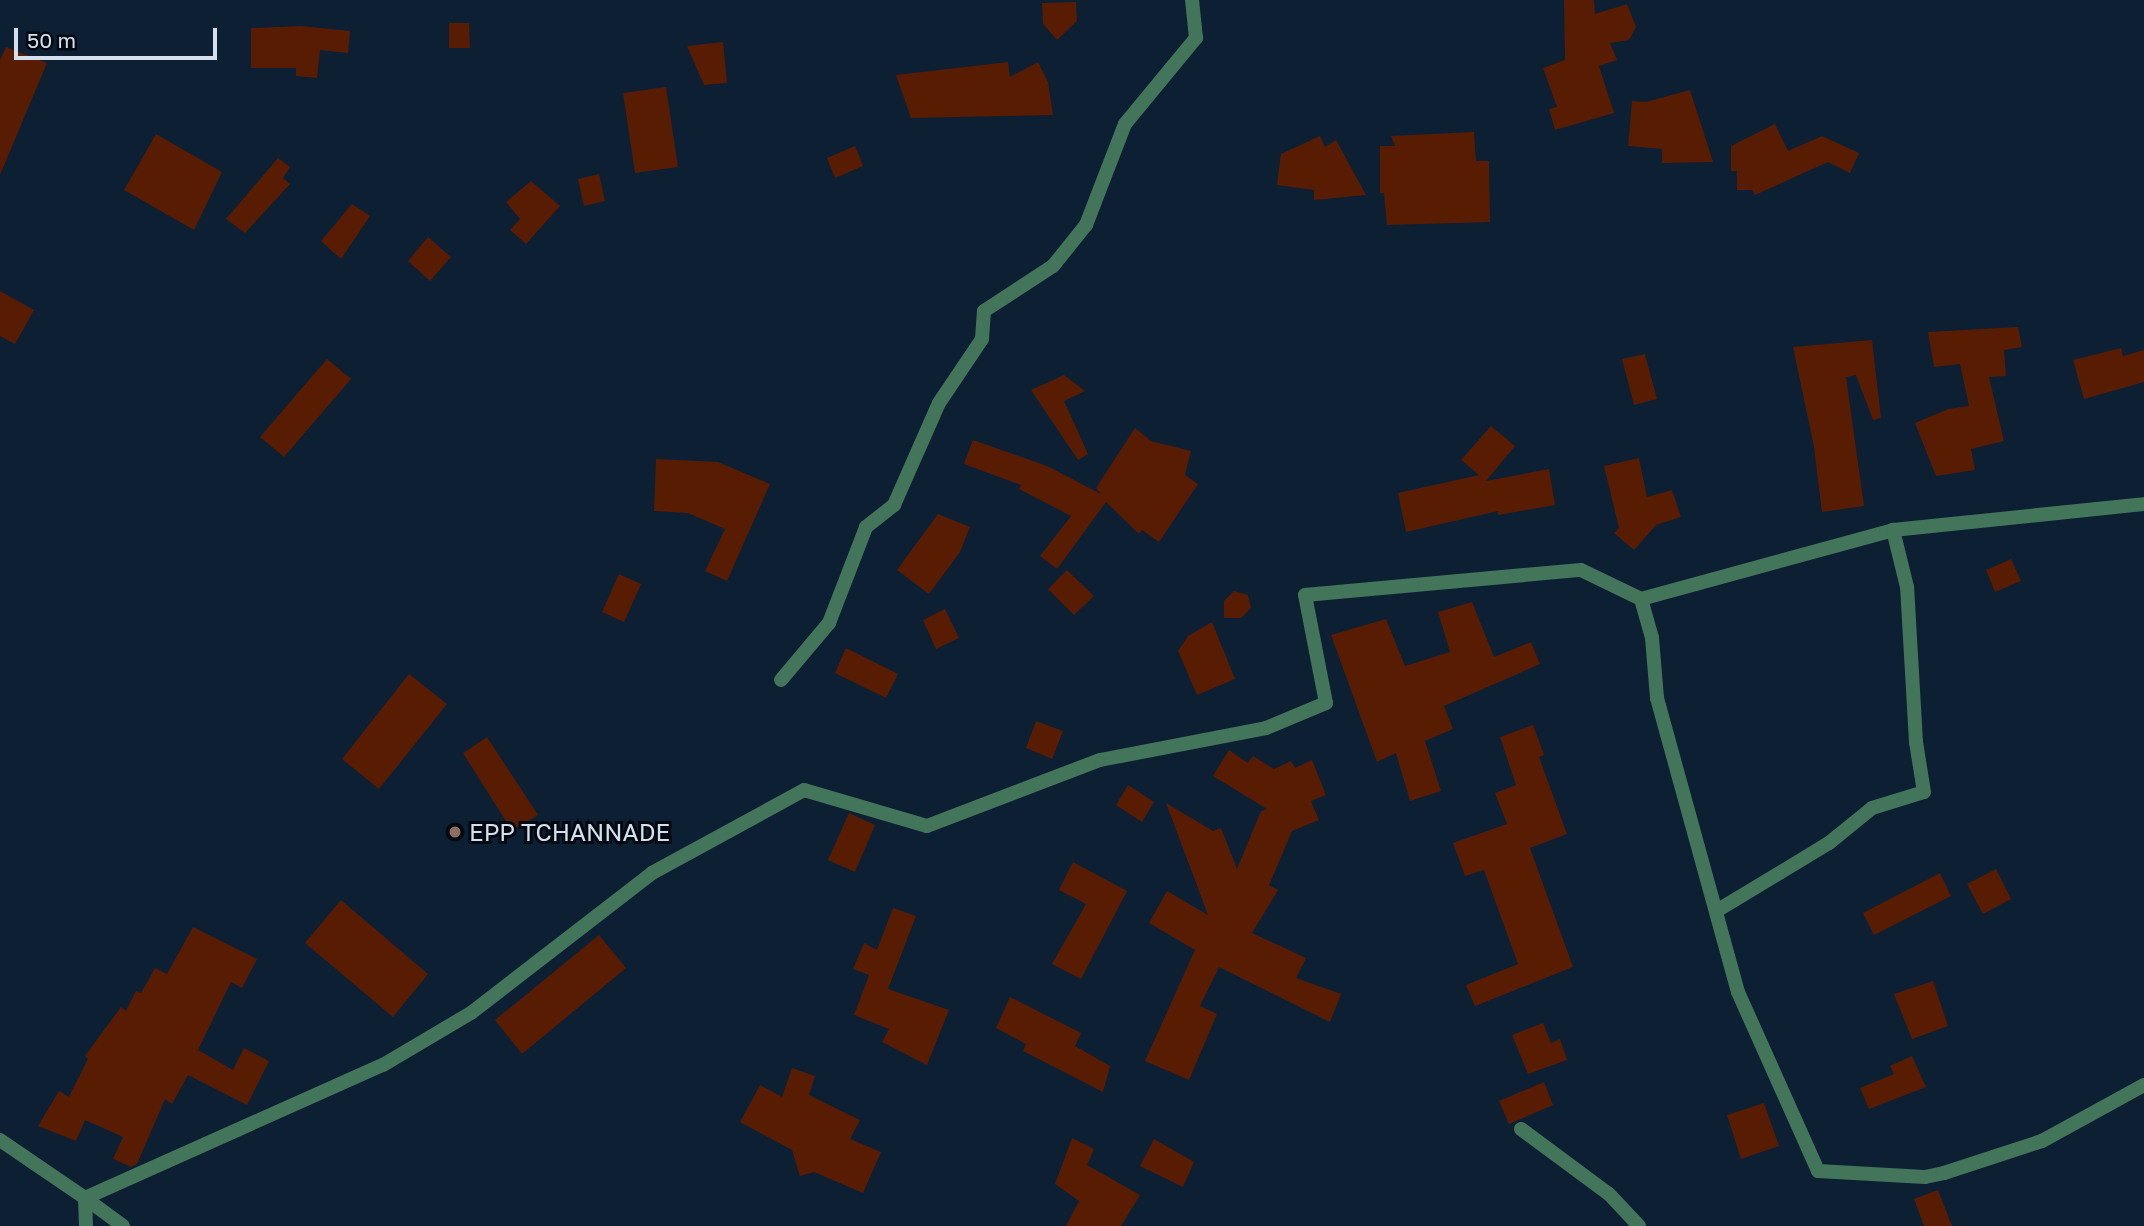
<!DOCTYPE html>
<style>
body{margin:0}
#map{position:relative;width:2144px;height:1226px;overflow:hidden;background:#0d1f32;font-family:"Golos Text",sans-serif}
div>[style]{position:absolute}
.building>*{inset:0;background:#581c03}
.minor>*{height:14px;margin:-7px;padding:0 7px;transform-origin:7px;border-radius:7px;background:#42755a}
.dots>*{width:19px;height:19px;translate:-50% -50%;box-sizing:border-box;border:4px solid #030911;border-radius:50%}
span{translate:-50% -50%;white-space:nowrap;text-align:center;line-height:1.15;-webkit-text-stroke:6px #030911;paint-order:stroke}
.poi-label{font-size:24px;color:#d4e0ed}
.left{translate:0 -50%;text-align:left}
.scale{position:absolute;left:14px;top:28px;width:203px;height:32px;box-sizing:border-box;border:4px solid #d4e0ed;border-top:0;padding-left:9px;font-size:21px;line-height:24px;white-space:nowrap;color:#d4e0ed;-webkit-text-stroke:5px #030911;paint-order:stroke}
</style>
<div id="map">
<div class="building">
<i style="clip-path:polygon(1564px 0,1594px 0,1595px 14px,1627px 4px,1636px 27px,1629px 40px,1610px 43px,1617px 60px,1599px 66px,1614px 113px,1555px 130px,1549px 109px,1557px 107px,1543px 68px,1565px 60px)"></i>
<i style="clip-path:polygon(1076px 2px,1077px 21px,1057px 40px,1043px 24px,1042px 3px)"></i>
<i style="clip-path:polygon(449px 23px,469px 23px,470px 48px,449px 48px)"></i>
<i style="clip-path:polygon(301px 26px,350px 31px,348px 53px,320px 50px,317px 78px,296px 76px,296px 68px,251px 68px,251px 28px)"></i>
<i style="clip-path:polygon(723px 42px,727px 83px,704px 85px,687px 46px)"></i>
<i style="clip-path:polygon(6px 47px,47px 63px,0 175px,0 60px)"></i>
<i style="clip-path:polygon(1008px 62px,1010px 77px,1038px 62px,1048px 82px,1053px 115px,911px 118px,896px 75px)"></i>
<i style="clip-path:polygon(666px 87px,678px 167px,635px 173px,623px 93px)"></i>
<i style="clip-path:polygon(1690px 90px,1713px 162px,1662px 163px,1662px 149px,1628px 146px,1632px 101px,1646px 102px)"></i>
<i style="clip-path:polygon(1775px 124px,1788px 151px,1822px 136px,1859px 153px,1850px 173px,1828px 162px,1755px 195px,1752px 190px,1737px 190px,1737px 171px,1731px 171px,1731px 146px)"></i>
<i style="clip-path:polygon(1474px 132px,1476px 161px,1489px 161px,1490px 222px,1387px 225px,1384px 193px,1380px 193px,1380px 146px,1395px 146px,1391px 136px)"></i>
<i style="clip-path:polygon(156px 134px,222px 172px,194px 230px,124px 190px)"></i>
<i style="clip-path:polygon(1320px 136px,1325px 147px,1336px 140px,1366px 195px,1314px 200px,1314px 190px,1277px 185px,1281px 154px)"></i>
<i style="clip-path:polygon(855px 146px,863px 166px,835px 178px,827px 158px)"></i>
<i style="clip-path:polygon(278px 158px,290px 167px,283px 178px,290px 184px,245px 233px,226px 219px)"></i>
<i style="clip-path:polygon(599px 174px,605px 201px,584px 206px,578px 179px)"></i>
<i style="clip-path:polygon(531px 181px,560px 206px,526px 244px,510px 230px,520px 219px,506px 202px)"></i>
<i style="clip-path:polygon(352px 204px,370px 216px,341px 259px,321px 241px)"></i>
<i style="clip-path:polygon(428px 237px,451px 257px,430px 281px,408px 261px)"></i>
<i style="clip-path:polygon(0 291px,34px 310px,15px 344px,0 336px)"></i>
<i style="clip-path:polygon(2018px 327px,2022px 347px,2004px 350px,2006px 376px,1989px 377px,2004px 441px,1971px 449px,1975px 470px,1936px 476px,1915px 423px,1948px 409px,1969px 406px,1960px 364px,1934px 367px,1928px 332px)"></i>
<i style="clip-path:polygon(1872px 340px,1881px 418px,1873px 420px,1856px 375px,1846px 377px,1864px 506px,1822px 512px,1814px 447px,1793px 347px)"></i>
<i style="clip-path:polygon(2121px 348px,2123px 356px,2144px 350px,2144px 382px,2084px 399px,2073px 360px)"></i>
<i style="clip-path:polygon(1645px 354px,1657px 399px,1634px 405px,1622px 359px)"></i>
<i style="clip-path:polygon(327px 359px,351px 379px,284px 457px,260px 437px)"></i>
<i style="clip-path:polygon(1064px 375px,1085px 391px,1064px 401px,1088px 454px,1078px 460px,1031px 390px)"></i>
<i style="clip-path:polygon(1491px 426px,1515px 446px,1486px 481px,1549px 469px,1555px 505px,1498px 515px,1498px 511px,1406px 532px,1398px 493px,1479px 475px,1461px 460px)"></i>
<i style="clip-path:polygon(1135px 428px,1151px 441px,1191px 451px,1185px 475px,1198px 484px,1159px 542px,1142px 530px,1139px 534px,1106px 502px,1057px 569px,1040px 556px,1071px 516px,1019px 489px,1021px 485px,964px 464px,973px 440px,1047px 466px,1101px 494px,1096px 488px)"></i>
<i style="clip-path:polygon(1639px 458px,1647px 497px,1672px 490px,1681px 517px,1656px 525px,1634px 550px,1614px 533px,1619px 528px,1604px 466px)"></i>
<i style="clip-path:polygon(656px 459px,718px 462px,770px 484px,727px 581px,705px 571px,725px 529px,688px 513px,654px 511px)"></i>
<i style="clip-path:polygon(938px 514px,970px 527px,960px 552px,929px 594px,897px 570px)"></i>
<i style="clip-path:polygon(2011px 559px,2021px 581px,1995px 592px,1986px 570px)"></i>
<i style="clip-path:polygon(1067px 570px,1094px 596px,1074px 615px,1048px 589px)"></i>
<i style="clip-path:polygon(619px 574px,641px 584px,624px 622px,602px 612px)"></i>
<i style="clip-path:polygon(1234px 591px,1248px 595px,1251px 608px,1241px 618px,1224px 618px,1224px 601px)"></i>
<i style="clip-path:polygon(1472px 602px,1494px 657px,1531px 642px,1540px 664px,1444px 706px,1453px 729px,1425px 741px,1441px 791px,1410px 801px,1396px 753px,1377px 762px,1331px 635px,1386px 619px,1405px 666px,1450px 652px,1438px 612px)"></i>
<i style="clip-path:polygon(945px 609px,959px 638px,936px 649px,923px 620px)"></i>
<i style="clip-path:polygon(1212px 622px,1235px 679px,1197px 695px,1178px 651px,1188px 636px)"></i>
<i style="clip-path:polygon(846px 648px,898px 674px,886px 698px,835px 673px)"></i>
<i style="clip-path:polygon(409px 674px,447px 704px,379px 789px,342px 759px)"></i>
<i style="clip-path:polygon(1036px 721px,1063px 731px,1052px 759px,1026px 748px)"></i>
<i style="clip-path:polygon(1533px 725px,1544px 755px,1539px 757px,1567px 834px,1530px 848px,1573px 967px,1475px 1006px,1466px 985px,1518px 964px,1484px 870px,1465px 876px,1453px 843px,1507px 824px,1495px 793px,1516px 785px,1500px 737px)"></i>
<i style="clip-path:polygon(487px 737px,538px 815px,512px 831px,463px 753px)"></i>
<i style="clip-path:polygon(1229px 750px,1248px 763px,1253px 756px,1274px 769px,1291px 761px,1295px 768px,1312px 760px,1326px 795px,1311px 801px,1319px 820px,1292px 831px,1269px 885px,1278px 890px,1252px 933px,1306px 958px,1296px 978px,1341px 994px,1330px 1022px,1219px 967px,1200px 1006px,1217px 1014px,1189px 1080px,1145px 1061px,1195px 950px,1149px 923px,1167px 891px,1208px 915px,1166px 803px,1213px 831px,1221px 828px,1237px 869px,1261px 811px,1267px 809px,1213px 776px)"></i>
<i style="clip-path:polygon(1128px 785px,1154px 802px,1142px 822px,1116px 805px)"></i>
<i style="clip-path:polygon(849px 813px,875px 825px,855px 872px,828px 860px)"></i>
<i style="clip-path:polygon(1073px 862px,1127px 891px,1081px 979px,1052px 964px,1086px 904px,1059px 890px)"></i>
<i style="clip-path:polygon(1996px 869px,2011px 899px,1983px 914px,1967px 884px)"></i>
<i style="clip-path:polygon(1940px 873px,1951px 896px,1874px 935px,1863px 913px)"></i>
<i style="clip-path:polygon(341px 900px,428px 974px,393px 1017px,305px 943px)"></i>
<i style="clip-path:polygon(893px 908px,916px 916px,888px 989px,949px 1010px,927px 1065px,882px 1042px,889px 1029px,854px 1015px,869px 975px,853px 969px,864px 943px,877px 950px)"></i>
<i style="clip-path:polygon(193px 927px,257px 959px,242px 988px,231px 982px,198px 1050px,233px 1070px,244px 1048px,269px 1061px,247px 1105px,188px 1075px,172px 1104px,165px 1099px,137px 1164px,131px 1167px,113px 1159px,123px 1137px,85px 1120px,76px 1141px,38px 1126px,59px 1091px,69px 1097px,88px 1059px,85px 1056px,121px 1007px,126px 1011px,136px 991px,141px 993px,155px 968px,167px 974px)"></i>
<i style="clip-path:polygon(599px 935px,626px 968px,522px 1054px,495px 1020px)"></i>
<i style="clip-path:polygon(1933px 981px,1948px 1026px,1912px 1039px,1894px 994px)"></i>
<i style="clip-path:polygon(1010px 997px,1081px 1033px,1075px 1046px,1110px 1066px,1103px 1092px,1023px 1051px,1026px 1044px,996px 1028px)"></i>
<i style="clip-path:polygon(1543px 1023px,1551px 1043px,1560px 1039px,1567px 1060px,1528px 1074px,1512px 1035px)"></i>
<i style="clip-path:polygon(1912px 1056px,1926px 1087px,1869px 1109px,1860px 1088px,1894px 1074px,1890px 1066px)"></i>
<i style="clip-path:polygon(792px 1068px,815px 1076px,809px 1095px,860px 1120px,850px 1139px,881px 1152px,863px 1193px,814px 1172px,800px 1176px,792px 1150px,740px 1122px,760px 1085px,782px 1097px)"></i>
<i style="clip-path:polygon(1544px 1082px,1553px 1105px,1509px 1124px,1499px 1101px)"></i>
<i style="clip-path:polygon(1764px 1103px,1779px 1146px,1741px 1159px,1727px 1115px)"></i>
<i style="clip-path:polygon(1072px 1138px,1094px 1149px,1087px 1165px,1140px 1195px,1121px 1226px,1066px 1226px,1079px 1201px,1055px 1184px)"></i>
<i style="clip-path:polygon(1154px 1139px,1194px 1162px,1183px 1187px,1140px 1166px)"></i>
<i style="clip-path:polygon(1938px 1190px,1952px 1226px,1924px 1226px,1914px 1199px)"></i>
</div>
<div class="minor">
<i style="left:1641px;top:599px;width:41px;rotate:74.2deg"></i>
<i style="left:1652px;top:638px;width:60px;rotate:85.2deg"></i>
<i style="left:1657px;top:698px;width:305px;rotate:74.6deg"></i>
<i style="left:1738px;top:992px;width:196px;rotate:65.9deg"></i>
<i style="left:1818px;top:1171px;width:107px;rotate:3.2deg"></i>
<i style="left:1925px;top:1177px;width:19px;rotate:-12deg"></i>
<i style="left:1944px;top:1173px;width:103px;rotate:-18.1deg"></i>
<i style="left:2042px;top:1141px;width:116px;rotate:-28.8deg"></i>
<i style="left:781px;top:680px;width:75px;rotate:-49.9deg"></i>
<i style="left:829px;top:623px;width:103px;rotate:-68.9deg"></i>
<i style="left:866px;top:527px;width:36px;rotate:-38deg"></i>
<i style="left:894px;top:505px;width:111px;rotate:-66.2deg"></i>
<i style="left:939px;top:403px;width:77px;rotate:-56.1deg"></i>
<i style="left:982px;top:339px;width:28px;rotate:-86deg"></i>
<i style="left:984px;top:311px;width:82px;rotate:-33.1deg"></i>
<i style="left:1053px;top:266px;width:53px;rotate:-51.2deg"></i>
<i style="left:1086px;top:225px;width:108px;rotate:-68.9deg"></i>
<i style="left:1125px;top:124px;width:112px;rotate:-50.5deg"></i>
<i style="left:1196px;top:38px;width:38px;rotate:-96deg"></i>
<i style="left:1718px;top:910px;width:130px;rotate:-31.1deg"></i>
<i style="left:1829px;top:843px;width:55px;rotate:-39.1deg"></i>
<i style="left:1872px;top:808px;width:54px;rotate:-17.1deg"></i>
<i style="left:1924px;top:792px;width:51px;rotate:-99.1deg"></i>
<i style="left:1916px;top:742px;width:155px;rotate:-93.3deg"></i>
<i style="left:1907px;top:587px;width:59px;rotate:-103.8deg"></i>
<i style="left:1521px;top:1129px;width:109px;rotate:36.5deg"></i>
<i style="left:1609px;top:1194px;width:44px;rotate:46.8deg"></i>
<i style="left:0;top:1140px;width:103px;rotate:34.3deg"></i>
<i style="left:85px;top:1198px;width:28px;rotate:88deg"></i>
<i style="left:123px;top:1226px;width:47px;rotate:-143.6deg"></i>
<i style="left:85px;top:1198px;width:326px;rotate:-24.1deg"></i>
<i style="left:383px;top:1065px;width:102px;rotate:-30.6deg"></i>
<i style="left:471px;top:1013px;width:229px;rotate:-37.7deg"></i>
<i style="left:652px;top:873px;width:173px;rotate:-28.6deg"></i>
<i style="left:804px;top:790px;width:128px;rotate:16.3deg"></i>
<i style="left:927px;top:826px;width:185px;rotate:-20.9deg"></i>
<i style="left:1100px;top:760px;width:169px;rotate:-10.9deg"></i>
<i style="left:1266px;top:728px;width:65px;rotate:-22.6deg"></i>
<i style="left:1326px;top:703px;width:110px;rotate:-101deg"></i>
<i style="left:1305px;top:595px;width:277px;rotate:-5.2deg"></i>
<i style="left:1581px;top:570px;width:67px;rotate:25.8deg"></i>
<i style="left:1641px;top:599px;width:261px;rotate:-15.3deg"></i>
<i style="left:1893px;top:530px;width:252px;rotate:-5.9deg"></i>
</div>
<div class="dots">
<i style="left:455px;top:832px;background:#8d6e63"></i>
</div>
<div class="poi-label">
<span class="left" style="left:469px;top:832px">EPP TCHANNADE</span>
</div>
<div class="scale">50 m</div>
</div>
